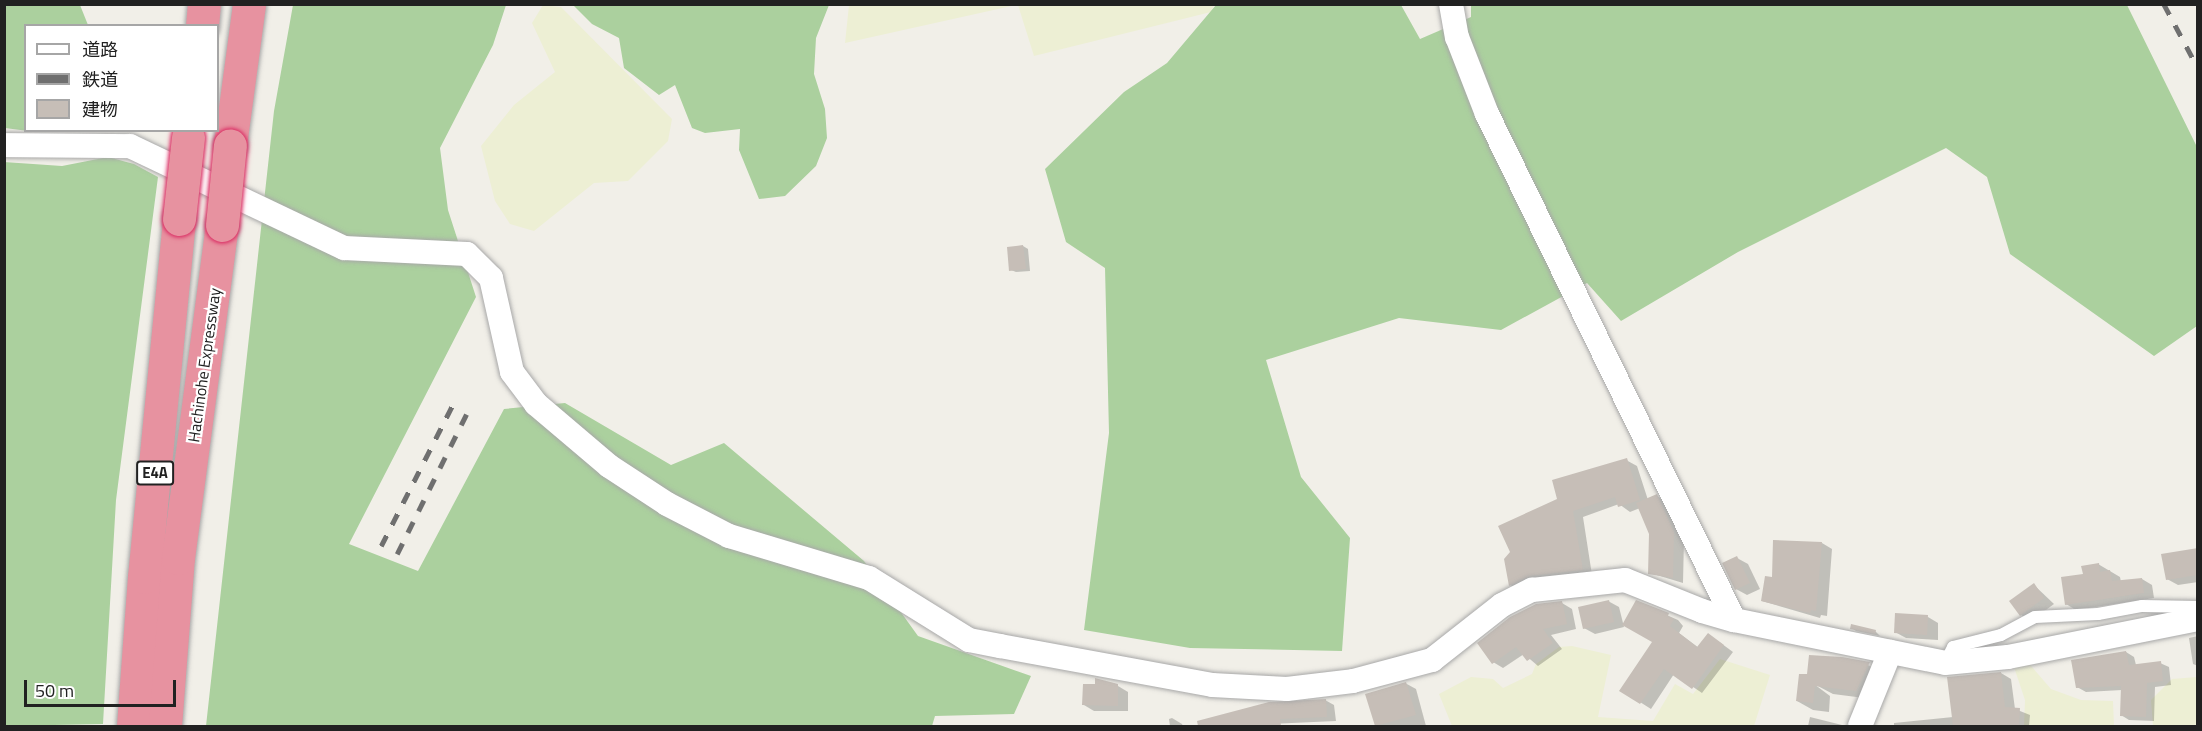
<!DOCTYPE html>
<meta charset="utf-8">
<style>
body{margin:0}
#map{position:relative;width:2202px;height:731px;overflow:hidden;background:#f1efe8;font-family:"Titillium Web","Noto Sans JP",sans-serif}
div>[style]{position:absolute}
.farmland>*{inset:0;background:#edefd4}
.forest>*{inset:0;background:#abd09e}
.shadow>*{inset:0;background:#0003}
.building>*{inset:0;background:#c6beb7}
.roads{filter:drop-shadow(0 0 2px #a8a8a8) drop-shadow(0 0 2px #a8a8a8)}
.lane>*{height:12px;margin:-6px;padding:0 6px;transform-origin:6px;border-radius:6px;background:#fff}
.street>*{height:24px;margin:-12px;padding:0 12px;transform-origin:12px;border-radius:12px;background:#fff}
.highway>*{height:33px;margin:-16.5px;padding:0 16.5px;transform-origin:16.5px;border-radius:16.5px;background:#e792a0}
.rail>*{height:4.5px;margin-top:-2.25px;transform-origin:0;background:repeating-linear-gradient(90deg,#6f6f6f 0 12px,transparent 0 24px)}
.bridges{filter:drop-shadow(0 0 2px #da2b62) drop-shadow(0 0 2px #da2b62)}
.highway-bridge>*{height:33px;margin:-16.5px;padding:0 16.5px;transform-origin:16.5px;border-radius:16.5px;background:#e792a0}
span{translate:-50% -50%;white-space:nowrap;text-align:center;line-height:1.15;-webkit-text-stroke:4.5px #fff;paint-order:stroke}
.shield-label span{padding:2px 4px;background:#fff;border:2px solid;border-radius:4px;-webkit-text-stroke-width:0}
.shield-label{font-size:15px;color:#212121;font-weight:700}
.street-label{font-size:16px;color:#212121}
.frame{position:absolute;inset:0;border:6px solid #212121;pointer-events:none}
.legend{position:absolute;left:24px;top:24px;width:195px;height:108px;box-sizing:border-box;background:#fff;border:2px solid #a6a6a6;margin:0;padding:8px 10px;list-style:none;font-size:18px;color:#212121}
.legend li{display:flex;align-items:center;gap:12px;height:30px}
.legend b{width:30px;border:2px solid #a6a6a6}
.scale{position:absolute;left:24px;top:680px;width:152px;height:27px;box-sizing:border-box;border:3px solid #212121;border-top:0;padding-left:8px;font-size:18px;line-height:21px;white-space:nowrap;color:#212121;-webkit-text-stroke:4px #fff;paint-order:stroke}
</style>
<div id="map">
<div class="farmland">
<i style="clip-path:polygon(543px 5px,561px 7px,672px 119px,668px 141px,628px 181px,594px 183px,534px 231px,510px 224px,495px 201px,481px 146px,514px 105px,555px 72px,532px 23px)"></i>
<i style="clip-path:polygon(849px 5px,849px 4px,1016px 5px,845px 43px)"></i>
<i style="clip-path:polygon(1018px 5px,1214px 5px,1211px 12px,1034px 56px)"></i>
<i style="clip-path:polygon(1572px 646px,1611px 655px,1598px 717px,1653px 721px,1675px 684px,1693px 694px,1720px 659px,1770px 675px,1754px 726px,1452px 726px,1439px 694px,1471px 677px,1493px 679px,1503px 688px,1532px 674px,1536px 664px,1559px 647px)"></i>
<i style="clip-path:polygon(2026px 660px,2051px 689px,2081px 700px,2113px 701px,2114px 726px,2024px 726px,2025px 700px,2013px 664px)"></i>
<i style="clip-path:polygon(2197px 677px,2197px 726px,2153px 726px,2151px 700px,2172px 679px)"></i>
</div>
<div class="forest">
<i style="clip-path:polygon(5px 4px,80px 5px,88px 25px,26px 26px,28px 131px,5px 128px)"></i>
<i style="clip-path:polygon(1471px 4px,2127px 5px,2197px 147px,2197px 326px,2154px 356px,2010px 254px,1987px 177px,1946px 148px,1738px 252px,1621px 321px,1587px 283px,1501px 330px,1399px 318px,1266px 360px,1301px 477px,1350px 538px,1342px 651px,1190px 648px,1084px 630px,1109px 433px,1105px 268px,1066px 242px,1045px 169px,1124px 92px,1167px 63px,1216px 5px,1401px 5px,1420px 39px,1471px 17px)"></i>
<i style="clip-path:polygon(293px 5px,506px 5px,493px 45px,440px 148px,448px 210px,476px 297px,349px 544px,418px 571px,504px 409px,565px 403px,671px 465px,724px 443px,864px 561px,918px 636px,1031px 676px,1014px 714px,935px 716px,932px 726px,206px 726px,274px 111px)"></i>
<i style="clip-path:polygon(573px 5px,829px 5px,816px 38px,814px 74px,825px 109px,827px 138px,816px 166px,785px 196px,759px 199px,739px 150px,740px 129px,705px 133px,692px 128px,675px 85px,659px 95px,624px 68px,619px 38px,592px 24px)"></i>
<i style="clip-path:polygon(108px 157px,134px 164px,158px 177px,116px 500px,103px 724px,5px 726px,4px 162px,62px 166px)"></i>
</div>
<div class="shadow">
<i style="clip-path:polygon(1023px 246px,1028px 249px,1030px 271px,1016px 272px,1011px 270px)"></i>
<i style="clip-path:polygon(1626px 460px,1637px 466px,1648px 500px,1657px 496px,1667px 502px,1684px 539px,1683px 583px,1650px 573px,1650px 533px,1640px 508px,1630px 512px,1619px 504px,1583px 517px,1592px 575px,1520px 590px,1510px 585px,1559px 500px)"></i>
<i style="clip-path:polygon(1822px 543px,1832px 549px,1827px 616px,1821px 615px,1820px 618px,1762px 601px,1773px 579px)"></i>
<i style="clip-path:polygon(2198px 550px,2198px 582px,2178px 585px,2167px 579px)"></i>
<i style="clip-path:polygon(1737px 558px,1748px 564px,1760px 589px,1747px 595px,1736px 589px)"></i>
<i style="clip-path:polygon(2098px 564px,2120px 577px,2121px 582px,2142px 579px,2152px 585px,2154px 598px,2076px 610px,2066px 604px,2085px 575px)"></i>
<i style="clip-path:polygon(2034px 585px,2054px 604px,2031px 621px,2021px 615px)"></i>
<i style="clip-path:polygon(1608px 601px,1619px 607px,1624px 627px,1595px 634px,1584px 628px)"></i>
<i style="clip-path:polygon(1637px 602px,1678px 620px,1683px 626px,1679px 633px,1699px 648px,1718px 641px,1733px 652px,1702px 693px,1674px 674px,1651px 709px,1621px 690px,1654px 642px)"></i>
<i style="clip-path:polygon(1562px 603px,1572px 609px,1576px 629px,1551px 635px,1562px 649px,1538px 666px,1524px 654px,1503px 668px,1493px 662px)"></i>
<i style="clip-path:polygon(1928px 617px,1938px 623px,1938px 640px,1906px 638px,1895px 632px)"></i>
<i style="clip-path:polygon(1852px 628px,1875px 631px,1880px 636px,1856px 631px)"></i>
<i style="clip-path:polygon(2198px 636px,2198px 666px,2193px 664px,2189px 638px)"></i>
<i style="clip-path:polygon(2126px 652px,2134px 657px,2136px 665px,2160px 663px,2169px 667px,2171px 685px,2155px 687px,2154px 721px,2129px 720px,2121px 715px,2122px 690px,2086px 692px,2077px 687px)"></i>
<i style="clip-path:polygon(1863px 662px,1878px 671px,1872px 699px,1833px 694px,1814px 684px,1830px 696px,1829px 712px,1813px 710px,1797px 701px,1808px 676px)"></i>
<i style="clip-path:polygon(2001px 673px,2011px 679px,2015px 709px,2030px 715px,2029px 726px,1894px 726px,1894px 723px,1953px 717px)"></i>
<i style="clip-path:polygon(1405px 683px,1416px 689px,1426px 726px,1376px 726px,1367px 695px)"></i>
<i style="clip-path:polygon(1118px 686px,1128px 692px,1128px 711px,1094px 711px,1084px 705px)"></i>
<i style="clip-path:polygon(1325px 700px,1334px 705px,1336px 721px,1230px 726px,1227px 715px)"></i>
<i style="clip-path:polygon(1810px 717px,1846px 726px,1847px 726px,1808px 726px)"></i>
<i style="clip-path:polygon(1172px 718px,1182px 724px,1183px 726px,1170px 726px,1169px 719px)"></i>
</div>
<div class="building">
<i style="clip-path:polygon(1023px 245px,1026px 269px,1009px 271px,1007px 247px)"></i>
<i style="clip-path:polygon(1627px 458px,1640px 500px,1618px 507px,1615px 497px,1573px 511px,1583px 570px,1530px 576px,1509px 586px,1504px 559px,1510px 552px,1498px 526px,1557px 499px,1552px 480px)"></i>
<i style="clip-path:polygon(1657px 494px,1674px 532px,1673px 578px,1648px 574px,1649px 534px,1636px 503px)"></i>
<i style="clip-path:polygon(1773px 540px,1822px 542px,1816px 611px,1811px 610px,1810px 613px,1761px 601px,1765px 576px,1772px 577px)"></i>
<i style="clip-path:polygon(2198px 548px,2198px 575px,2166px 580px,2161px 554px)"></i>
<i style="clip-path:polygon(1737px 556px,1750px 583px,1735px 590px,1722px 563px)"></i>
<i style="clip-path:polygon(2099px 563px,2100px 572px,2110px 570px,2112px 581px,2142px 578px,2144px 593px,2065px 605px,2061px 577px,2083px 574px,2081px 566px)"></i>
<i style="clip-path:polygon(2034px 583px,2044px 598px,2020px 616px,2009px 601px)"></i>
<i style="clip-path:polygon(1609px 600px,1614px 622px,1583px 629px,1578px 607px)"></i>
<i style="clip-path:polygon(1636px 600px,1669px 613px,1668px 616px,1674px 619px,1670px 626px,1697px 647px,1708px 633px,1724px 645px,1692px 689px,1664px 669px,1640px 704px,1619px 691px,1652px 642px,1622px 625px)"></i>
<i style="clip-path:polygon(1562px 601px,1567px 624px,1543px 629px,1553px 643px,1527px 661px,1516px 647px,1492px 664px,1477px 643px,1510px 617px,1536px 604px)"></i>
<i style="clip-path:polygon(1895px 613px,1928px 615px,1927px 635px,1894px 633px)"></i>
<i style="clip-path:polygon(1851px 624px,1876px 630px,1875px 634px,1850px 629px)"></i>
<i style="clip-path:polygon(2126px 651px,2129px 665px,2161px 661px,2163px 681px,2147px 683px,2146px 717px,2120px 716px,2121px 686px,2076px 688px,2071px 660px)"></i>
<i style="clip-path:polygon(1809px 655px,1842px 657px,1870px 662px,1856px 691px,1815px 686px,1813px 703px,1796px 701px,1799px 674px,1807px 674px)"></i>
<i style="clip-path:polygon(2001px 672px,2005px 707px,2020px 708px,2019px 726px,1953px 726px,1947px 677px)"></i>
<i style="clip-path:polygon(1095px 678px,1118px 684px,1118px 706px,1082px 705px,1083px 684px,1095px 684px)"></i>
<i style="clip-path:polygon(1406px 682px,1416px 715px,1375px 726px,1365px 694px)"></i>
<i style="clip-path:polygon(1326px 699px,1327px 717px,1280px 719px,1281px 726px,1198px 726px,1197px 721px,1269px 702px)"></i>
</div>
<div class="roads">
<div class="lane">
<i style="left:1945px;top:663px;width:18px;rotate:-63deg"></i>
<i style="left:1953px;top:647px;width:49px;rotate:-14deg"></i>
<i style="left:2001px;top:635px;width:38px;rotate:-28deg"></i>
<i style="left:2035px;top:617px;width:63px;rotate:-2.7deg"></i>
<i style="left:2098px;top:614px;width:45px;rotate:-10.3deg"></i>
<i style="left:2142px;top:606px;width:56px;rotate:1deg"></i>
</div>
<div class="street">
<i style="left:1451px;top:4px;width:34px;rotate:80deg"></i>
<i style="left:1457px;top:37px;width:83px;rotate:68.7deg"></i>
<i style="left:1487px;top:114px;width:563px;rotate:63.98deg"></i>
<i style="left:4px;top:145px;width:126px;rotate:0.5deg"></i>
<i style="left:130px;top:146px;width:237px;rotate:25.5deg"></i>
<i style="left:344px;top:248px;width:123px;rotate:2.8deg"></i>
<i style="left:467px;top:254px;width:34px;rotate:45deg"></i>
<i style="left:491px;top:278px;width:96px;rotate:77.4deg"></i>
<i style="left:512px;top:372px;width:40px;rotate:53deg"></i>
<i style="left:536px;top:404px;width:96px;rotate:40.3deg"></i>
<i style="left:609px;top:466px;width:69px;rotate:33.2deg"></i>
<i style="left:667px;top:504px;width:70px;rotate:27.3deg"></i>
<i style="left:729px;top:536px;width:146px;rotate:16.7deg"></i>
<i style="left:869px;top:578px;width:118px;rotate:31.8deg"></i>
<i style="left:969px;top:640px;width:32px;rotate:11deg"></i>
<i style="left:1000px;top:646px;width:216px;rotate:10.4deg"></i>
<i style="left:1212px;top:685px;width:75px;rotate:3.1deg"></i>
<i style="left:1287px;top:689px;width:66px;rotate:-6.9deg"></i>
<i style="left:1353px;top:681px;width:82px;rotate:-14.9deg"></i>
<i style="left:1432px;top:660px;width:89px;rotate:-38.2deg"></i>
<i style="left:1502px;top:605px;width:34px;rotate:-27deg"></i>
<i style="left:1532px;top:590px;width:94px;rotate:-6.1deg"></i>
<i style="left:1625px;top:580px;width:83px;rotate:21.9deg"></i>
<i style="left:1702px;top:611px;width:33px;rotate:16deg"></i>
<i style="left:1734px;top:620px;width:215px;rotate:11.5deg"></i>
<i style="left:1945px;top:663px;width:63px;rotate:-5.4deg"></i>
<i style="left:2008px;top:657px;width:194px;rotate:-11.3deg"></i>
<i style="left:1860px;top:726px;width:80px;rotate:-67.9deg"></i>
</div>
<div class="highway">
<i style="left:202px;top:26px;width:22px;rotate:-85deg"></i>
<i style="left:230px;top:145px;width:142px;rotate:-82.3deg"></i>
<i style="left:133px;top:726px;width:149px;rotate:-85.8deg"></i>
<i style="left:144px;top:577px;width:360px;rotate:-84.4deg"></i>
<i style="left:165px;top:726px;width:169px;rotate:-85.6deg"></i>
<i style="left:178px;top:558px;width:336px;rotate:-82.5deg"></i>
</div>
</div>
<div class="rail">
<i style="left:2164px;top:4px;width:72px;rotate:62deg"></i>
<i style="left:381px;top:546px;width:157px;rotate:-63.1deg"></i>
<i style="left:397px;top:554px;width:157px;rotate:-63.6deg"></i>
</div>
<div class="bridges">
<div class="highway-bridge">
<i style="left:179px;top:219px;width:82px;rotate:-83.7deg"></i>
<i style="left:222px;top:225px;width:80px;rotate:-84.3deg"></i>
</div>
</div>
<div class="shield-label">
<span style="left:155px;top:473px">E4A</span>
</div>
<div class="street-label">
<span style="left:204px;top:365px;rotate:-82deg">Hachinohe Expressway</span>
</div>
<div class="frame"></div>
<ul class="legend">
<li><b style="height:8px;background:#fff"></b>道路</li>
<li><b style="height:8px;background:#6f6f6f"></b>鉄道</li>
<li><b style="height:16px;background:#c6beb7"></b>建物</li>
</ul>
<div class="scale">50 m</div>
</div>
